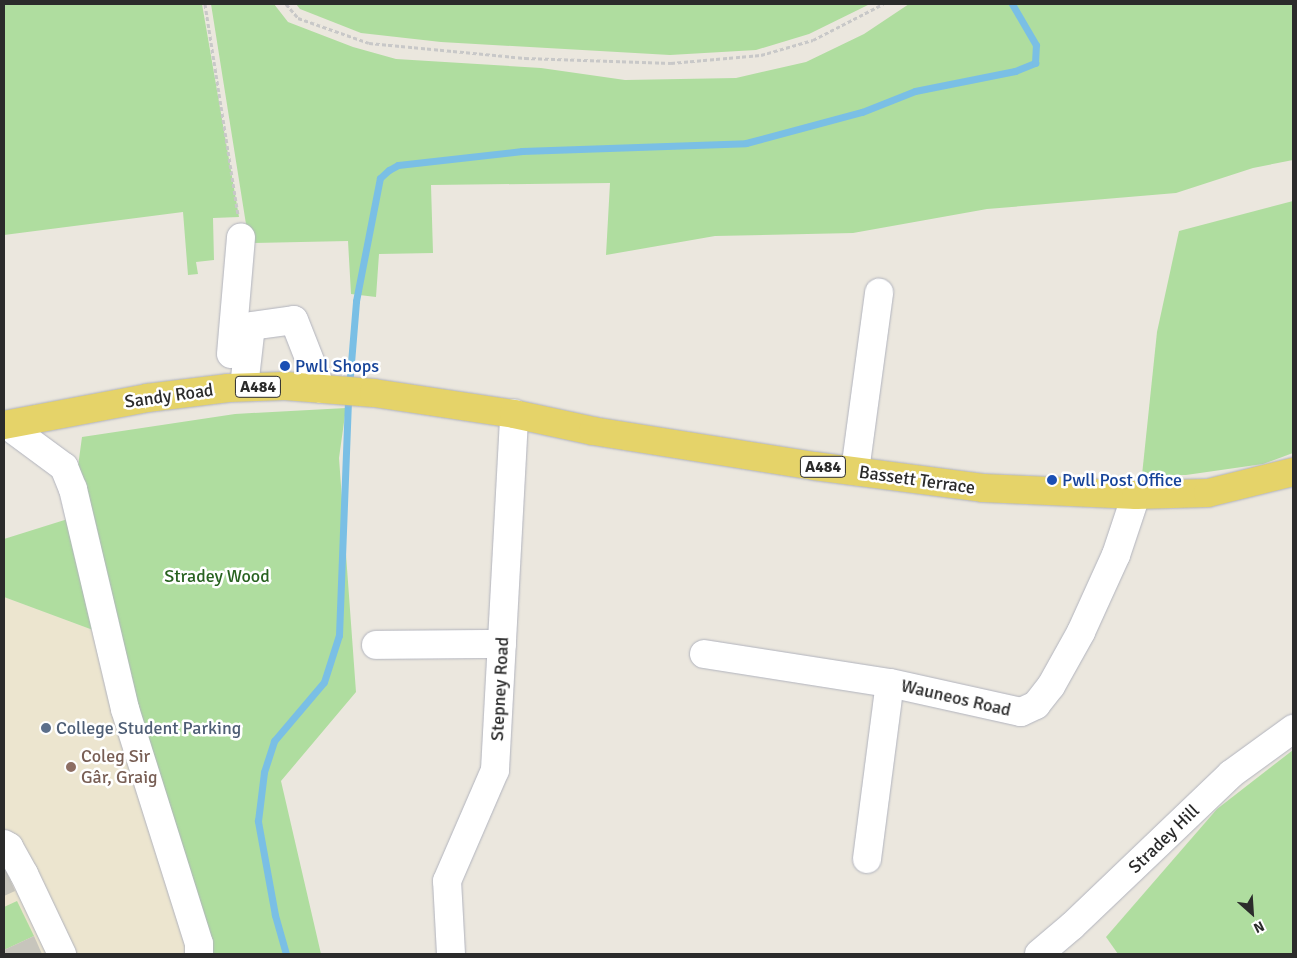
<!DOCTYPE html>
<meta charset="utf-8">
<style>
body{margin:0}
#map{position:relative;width:1297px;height:958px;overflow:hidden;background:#ebe7de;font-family:Signika,sans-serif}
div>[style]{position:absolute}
.education>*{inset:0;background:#ece5cf}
.green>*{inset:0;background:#afdd9f}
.stream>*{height:7px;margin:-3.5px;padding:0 3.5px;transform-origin:3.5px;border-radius:3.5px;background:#7abfe5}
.building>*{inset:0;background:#c7c5bc}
.path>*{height:3px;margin-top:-1.5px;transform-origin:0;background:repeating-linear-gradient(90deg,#c8c8c8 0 4px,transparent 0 6.5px)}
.roads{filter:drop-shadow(0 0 1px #b1b3bd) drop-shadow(0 0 1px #b1b3bd)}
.minor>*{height:28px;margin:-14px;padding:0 14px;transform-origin:14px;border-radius:14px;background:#fff}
.major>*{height:28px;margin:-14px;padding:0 14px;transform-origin:14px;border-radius:14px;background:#e5d369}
.dots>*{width:14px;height:14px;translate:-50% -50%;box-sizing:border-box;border:2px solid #fff;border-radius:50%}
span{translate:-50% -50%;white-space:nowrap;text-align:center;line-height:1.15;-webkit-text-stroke:5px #fff;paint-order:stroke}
.shield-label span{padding:1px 4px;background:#fff;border:1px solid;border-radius:4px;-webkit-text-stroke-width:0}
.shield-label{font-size:16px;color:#2b2b2b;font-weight:700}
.transit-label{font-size:18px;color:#164399}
.left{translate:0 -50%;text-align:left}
.street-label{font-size:18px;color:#2b2b2b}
.park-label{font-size:18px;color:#286220}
.service-label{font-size:18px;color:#4e5e75}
.education-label{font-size:18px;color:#785e54}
.frame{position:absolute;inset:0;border:5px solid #2b2b2b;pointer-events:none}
.north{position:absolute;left:1227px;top:888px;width:50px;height:50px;-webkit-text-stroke:4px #fff;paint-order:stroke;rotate:154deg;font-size:14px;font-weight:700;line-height:20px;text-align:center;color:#2b2b2b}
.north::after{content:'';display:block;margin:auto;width:18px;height:22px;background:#2b2b2b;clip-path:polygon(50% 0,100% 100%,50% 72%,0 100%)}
</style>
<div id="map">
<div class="education">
<i style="clip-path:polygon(4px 597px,101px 633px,191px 954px,4px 954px)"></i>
</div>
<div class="green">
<i style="clip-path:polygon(4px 4px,202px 4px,239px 217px,213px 218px,214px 260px,196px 262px,198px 274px,188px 275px,183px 212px,4px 235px)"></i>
<i style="clip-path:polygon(211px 4px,274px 4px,288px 22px,353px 47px,396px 59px,541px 68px,625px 80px,736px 78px,806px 62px,864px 34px,909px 4px,1293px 4px,1293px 160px,1253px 168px,1176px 193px,987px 209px,853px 233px,715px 236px,606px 255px,610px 183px,431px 185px,433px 253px,379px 254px,376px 297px,351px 294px,348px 241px,249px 243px)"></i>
<i style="clip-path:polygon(296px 4px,870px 4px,809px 34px,756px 50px,670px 55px,441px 42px,361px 33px,300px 9px)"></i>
<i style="clip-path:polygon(1293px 201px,1293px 453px,1263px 464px,1186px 475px,1142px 475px,1157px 332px,1179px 231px)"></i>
<i style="clip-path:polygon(346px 408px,339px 458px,356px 692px,281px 781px,321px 954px,191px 954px,101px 633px,4px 597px,4px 539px,71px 518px,82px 437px,235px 414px)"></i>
<i style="clip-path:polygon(1293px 750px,1293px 954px,1118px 954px,1106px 937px,1217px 809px)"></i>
<i style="clip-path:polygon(17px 901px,34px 936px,4px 950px,4px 907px)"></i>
</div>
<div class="stream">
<i style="left:349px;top:387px;width:86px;rotate:-85.3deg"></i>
<i style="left:356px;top:301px;width:125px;rotate:-79deg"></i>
<i style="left:380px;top:178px;width:12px;rotate:-42deg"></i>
<i style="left:389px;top:170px;width:10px;rotate:-29deg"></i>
<i style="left:398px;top:165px;width:125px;rotate:-6.4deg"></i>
<i style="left:522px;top:151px;width:224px;rotate:-2deg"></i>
<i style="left:746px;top:143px;width:120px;rotate:-15deg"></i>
<i style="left:862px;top:112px;width:57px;rotate:-21.6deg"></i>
<i style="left:915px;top:91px;width:102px;rotate:-11.3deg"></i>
<i style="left:1015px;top:71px;width:22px;rotate:-22deg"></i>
<i style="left:1035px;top:63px;width:18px;rotate:-87deg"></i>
<i style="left:1036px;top:45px;width:48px;rotate:-120.3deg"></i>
<i style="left:286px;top:954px;width:41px;rotate:-105.8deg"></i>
<i style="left:275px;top:915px;width:96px;rotate:-100.3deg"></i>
<i style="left:258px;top:821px;width:49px;rotate:-83deg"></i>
<i style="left:264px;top:772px;width:33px;rotate:-72deg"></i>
<i style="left:274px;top:741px;width:77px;rotate:-49.7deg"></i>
<i style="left:324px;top:682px;width:49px;rotate:-72.3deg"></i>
<i style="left:339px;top:635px;width:237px;rotate:-87.8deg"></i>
</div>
<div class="building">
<i style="clip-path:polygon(4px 866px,15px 891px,4px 896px)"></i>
<i style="clip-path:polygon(34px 936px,42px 954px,4px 954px,4px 950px)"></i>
</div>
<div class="path">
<i style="left:205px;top:4px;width:213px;rotate:81.1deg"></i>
<i style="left:286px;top:4px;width:18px;rotate:49deg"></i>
<i style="left:298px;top:18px;width:75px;rotate:19.4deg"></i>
<i style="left:369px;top:43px;width:157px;rotate:5.5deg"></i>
<i style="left:525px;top:58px;width:146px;rotate:2deg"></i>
<i style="left:671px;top:63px;width:90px;rotate:-5.1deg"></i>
<i style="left:761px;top:55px;width:54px;rotate:-16.1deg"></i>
<i style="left:813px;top:40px;width:79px;rotate:-27.2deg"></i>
</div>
<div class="roads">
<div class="minor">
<i style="left:231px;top:354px;width:117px;rotate:-85.1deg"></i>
<i style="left:244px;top:387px;width:61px;rotate:-83.5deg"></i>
<i style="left:251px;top:326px;width:43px;rotate:-7.9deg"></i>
<i style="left:294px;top:320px;width:74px;rotate:68.6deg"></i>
<i style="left:7px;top:425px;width:71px;rotate:36.4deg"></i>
<i style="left:64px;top:467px;width:24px;rotate:68deg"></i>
<i style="left:73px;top:489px;width:226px;rotate:76.7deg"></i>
<i style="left:125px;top:709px;width:246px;rotate:72.5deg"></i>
<i style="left:199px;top:944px;width:10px;rotate:90deg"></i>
<i style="left:855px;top:471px;width:180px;rotate:-82.3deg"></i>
<i style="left:376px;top:645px;width:126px;rotate:-0.5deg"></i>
<i style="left:704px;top:654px;width:188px;rotate:8.9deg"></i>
<i style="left:890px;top:683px;width:134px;rotate:12.5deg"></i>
<i style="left:1021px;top:712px;width:17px;rotate:-25deg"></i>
<i style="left:1036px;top:705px;width:24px;rotate:-52deg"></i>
<i style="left:1051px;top:686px;width:62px;rotate:-60.9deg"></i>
<i style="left:1081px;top:632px;width:85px;rotate:-65.6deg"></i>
<i style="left:1116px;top:555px;width:63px;rotate:-71.6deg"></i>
<i style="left:4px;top:844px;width:6px;rotate:31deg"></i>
<i style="left:9px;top:847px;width:31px;rotate:61deg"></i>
<i style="left:24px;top:874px;width:89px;rotate:64.6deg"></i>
<i style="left:867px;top:859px;width:177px;rotate:-82.6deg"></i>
<i style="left:451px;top:954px;width:73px;rotate:-93.1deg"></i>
<i style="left:447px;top:881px;width:121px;rotate:-66.6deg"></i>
<i style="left:495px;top:770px;width:357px;rotate:-86.9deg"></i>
<i style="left:1039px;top:954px;width:43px;rotate:-40.3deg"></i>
<i style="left:1072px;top:926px;width:220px;rotate:-43.7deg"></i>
<i style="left:1231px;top:774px;width:77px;rotate:-36deg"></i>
</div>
<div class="major">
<i style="left:4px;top:425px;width:146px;rotate:-10.7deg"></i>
<i style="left:147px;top:398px;width:82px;rotate:-7deg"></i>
<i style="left:228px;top:388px;width:57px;rotate:-2deg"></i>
<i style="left:285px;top:386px;width:89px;rotate:4.5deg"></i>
<i style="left:374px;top:393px;width:142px;rotate:8.5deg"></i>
<i style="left:514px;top:414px;width:81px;rotate:12.1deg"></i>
<i style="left:593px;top:431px;width:224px;rotate:9deg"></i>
<i style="left:814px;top:466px;width:170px;rotate:7.4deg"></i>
<i style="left:983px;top:488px;width:153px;rotate:2.6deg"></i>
<i style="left:1136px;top:495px;width:72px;rotate:-1.6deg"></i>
<i style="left:1208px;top:493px;width:88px;rotate:-13.9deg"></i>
</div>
</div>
<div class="dots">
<i style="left:285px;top:366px;background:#1a4fb4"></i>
<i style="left:1052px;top:480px;background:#1a4fb4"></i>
<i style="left:46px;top:728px;background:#5c6f8a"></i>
<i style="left:71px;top:767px;background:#8d6e63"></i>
</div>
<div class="shield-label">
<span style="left:258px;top:387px">A484</span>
<span style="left:823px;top:467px">A484</span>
</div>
<div class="transit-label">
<span class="left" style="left:295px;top:366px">Pwll Shops</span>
<span class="left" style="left:1062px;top:480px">Pwll Post Office</span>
</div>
<div class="street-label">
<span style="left:169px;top:396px;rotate:-8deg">Sandy Road</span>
<span style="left:917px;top:480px;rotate:8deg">Bassett Terrace</span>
<span style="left:500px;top:689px;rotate:-87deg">Stepney Road</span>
<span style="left:956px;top:698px;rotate:13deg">Wauneos Road</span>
<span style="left:1164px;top:839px;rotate:-44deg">Stradey Hill</span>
</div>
<div class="park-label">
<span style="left:217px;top:576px">Stradey Wood</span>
</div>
<div class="service-label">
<span class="left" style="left:56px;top:728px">College Student Parking</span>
</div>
<div class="education-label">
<span class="left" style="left:81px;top:767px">Coleg Sir<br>Gâr, Graig</span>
</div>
<div class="frame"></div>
<div class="north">N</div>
</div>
